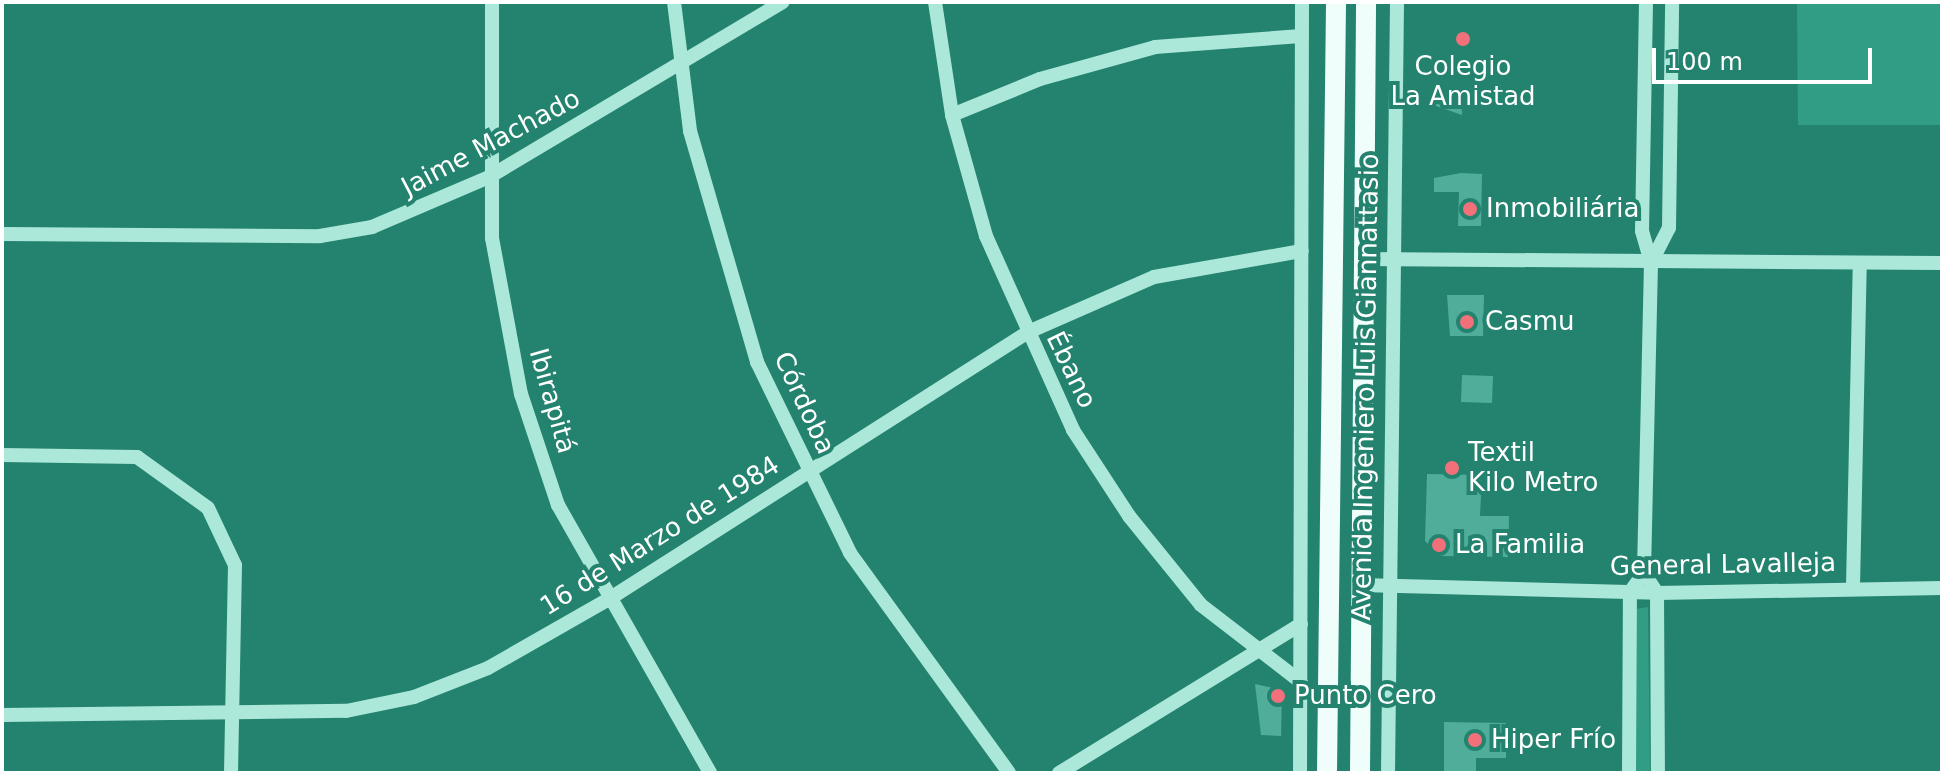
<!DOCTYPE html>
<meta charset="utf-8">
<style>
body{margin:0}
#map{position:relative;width:1944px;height:775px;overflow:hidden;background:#24836f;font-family:"DejaVu Sans",sans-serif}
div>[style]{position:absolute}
.green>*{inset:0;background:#319d84}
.building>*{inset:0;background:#50ad99}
.minor>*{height:14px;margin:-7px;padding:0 7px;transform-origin:7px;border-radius:7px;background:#ace8da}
.major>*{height:20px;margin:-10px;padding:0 10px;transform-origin:10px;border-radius:10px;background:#effefb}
.dots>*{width:22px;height:22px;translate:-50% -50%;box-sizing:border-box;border:4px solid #24836f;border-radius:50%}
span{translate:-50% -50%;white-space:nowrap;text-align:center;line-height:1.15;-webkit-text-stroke:8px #24836f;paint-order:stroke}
.poi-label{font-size:26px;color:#fff}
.left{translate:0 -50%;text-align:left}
.street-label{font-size:26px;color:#fff}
.frame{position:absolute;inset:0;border:4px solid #fff;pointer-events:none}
.scale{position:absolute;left:1652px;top:48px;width:220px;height:36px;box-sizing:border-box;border:4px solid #fff;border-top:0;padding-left:10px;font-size:24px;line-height:28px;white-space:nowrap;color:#fff;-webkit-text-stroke:6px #24836f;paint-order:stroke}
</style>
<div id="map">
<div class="green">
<i style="clip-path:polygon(1797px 2px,1942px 2px,1942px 125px,1798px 125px)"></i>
<i style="clip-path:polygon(1648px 607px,1650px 773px,1635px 773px,1636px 609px)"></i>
</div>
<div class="building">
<i style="clip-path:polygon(1461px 93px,1462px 115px,1433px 105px,1433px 94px)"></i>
<i style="clip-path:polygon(1461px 173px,1482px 174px,1481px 226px,1458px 226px,1459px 192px,1434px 192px,1434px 178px)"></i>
<i style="clip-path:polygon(1447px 295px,1484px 295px,1483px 336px,1450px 336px)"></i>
<i style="clip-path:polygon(1462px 375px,1493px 376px,1492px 403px,1461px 402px)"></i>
<i style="clip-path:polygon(1427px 474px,1482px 475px,1480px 516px,1509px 516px,1508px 557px,1441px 556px,1425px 541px)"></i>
<i style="clip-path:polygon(1255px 684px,1282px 690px,1281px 736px,1261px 735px)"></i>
<i style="clip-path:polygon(1444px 722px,1506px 723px,1506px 758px,1476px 758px,1476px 773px,1444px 773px)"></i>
</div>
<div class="minor">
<i style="left:492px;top:2px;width:236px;rotate:90deg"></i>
<i style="left:492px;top:238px;width:159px;rotate:79.5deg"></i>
<i style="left:521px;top:394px;width:117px;rotate:71.6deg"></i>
<i style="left:558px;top:505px;width:308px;rotate:60.4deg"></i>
<i style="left:674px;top:2px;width:130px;rotate:82.9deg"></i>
<i style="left:690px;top:131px;width:241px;rotate:73.8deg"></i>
<i style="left:757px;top:362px;width:212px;rotate:64deg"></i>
<i style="left:850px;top:553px;width:271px;rotate:54.1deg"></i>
<i style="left:935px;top:2px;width:114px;rotate:81.4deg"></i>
<i style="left:952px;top:115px;width:126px;rotate:74.3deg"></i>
<i style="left:986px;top:236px;width:213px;rotate:65.8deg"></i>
<i style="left:1073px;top:430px;width:103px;rotate:56.9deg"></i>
<i style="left:1129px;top:516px;width:114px;rotate:51deg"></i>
<i style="left:1201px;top:605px;width:126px;rotate:37.6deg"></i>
<i style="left:1646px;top:2px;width:229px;rotate:91deg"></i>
<i style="left:1642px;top:231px;width:33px;rotate:74deg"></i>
<i style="left:1651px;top:263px;width:310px;rotate:91.3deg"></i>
<i style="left:1644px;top:573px;width:24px;rotate:57deg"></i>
<i style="left:1657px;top:593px;width:180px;rotate:89.7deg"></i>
<i style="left:952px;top:115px;width:95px;rotate:-22.2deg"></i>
<i style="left:1040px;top:79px;width:119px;rotate:-15.5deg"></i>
<i style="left:1155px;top:47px;width:147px;rotate:-4.3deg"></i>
<i style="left:2px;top:234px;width:318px;rotate:0.4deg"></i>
<i style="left:320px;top:236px;width:53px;rotate:-9.8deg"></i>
<i style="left:372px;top:227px;width:127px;rotate:-23.1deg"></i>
<i style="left:489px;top:177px;width:342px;rotate:-30.8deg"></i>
<i style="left:1363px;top:259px;width:579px;rotate:0.4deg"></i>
<i style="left:1651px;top:263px;width:39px;rotate:-63deg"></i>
<i style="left:1669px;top:228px;width:226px;rotate:-89.2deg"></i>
<i style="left:2px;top:455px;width:135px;rotate:0.8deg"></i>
<i style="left:137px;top:457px;width:87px;rotate:35.7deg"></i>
<i style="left:208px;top:508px;width:63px;rotate:64.7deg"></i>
<i style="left:235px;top:565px;width:208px;rotate:91.1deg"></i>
<i style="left:1360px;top:585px;width:297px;rotate:1.5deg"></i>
<i style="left:1657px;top:593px;width:285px;rotate:-1deg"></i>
<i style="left:1853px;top:587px;width:324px;rotate:-88.8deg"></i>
<i style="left:2px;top:715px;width:344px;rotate:-0.7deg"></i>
<i style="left:346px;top:711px;width:69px;rotate:-11.6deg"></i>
<i style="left:414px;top:697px;width:79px;rotate:-21.4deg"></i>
<i style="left:488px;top:668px;width:139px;rotate:-29.7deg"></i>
<i style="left:609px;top:599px;width:495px;rotate:-32.5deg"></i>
<i style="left:1026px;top:333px;width:140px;rotate:-23.6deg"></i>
<i style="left:1154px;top:277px;width:150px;rotate:-10deg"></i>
<i style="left:1059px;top:773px;width:284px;rotate:-31.6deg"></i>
<i style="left:1300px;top:773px;width:771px;rotate:-89.85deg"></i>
<i style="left:1388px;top:773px;width:771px;rotate:-89.33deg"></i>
<i style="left:1629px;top:773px;width:181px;rotate:-89.7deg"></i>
<i style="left:1630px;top:592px;width:24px;rotate:-54deg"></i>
</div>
<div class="major">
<i style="left:1327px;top:773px;width:771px;rotate:-89.33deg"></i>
<i style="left:1360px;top:773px;width:771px;rotate:-89.55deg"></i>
</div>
<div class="dots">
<i style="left:1463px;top:39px;background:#f27079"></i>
<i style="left:1470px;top:209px;background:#f27079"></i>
<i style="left:1467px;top:322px;background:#f27079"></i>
<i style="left:1452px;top:468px;background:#f27079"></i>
<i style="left:1439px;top:545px;background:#f27079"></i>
<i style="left:1278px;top:696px;background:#f27079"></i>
<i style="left:1475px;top:740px;background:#f27079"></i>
</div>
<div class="poi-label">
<span style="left:1463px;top:82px">Colegio<br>La Amistad</span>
<span class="left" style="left:1486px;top:209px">Inmobiliária</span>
<span class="left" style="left:1485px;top:322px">Casmu</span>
<span class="left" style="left:1468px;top:468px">Textil<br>Kilo Metro</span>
<span class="left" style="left:1455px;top:545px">La Familia</span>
<span class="left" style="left:1294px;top:696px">Punto Cero</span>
<span class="left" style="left:1491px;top:740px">Hiper Frío</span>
</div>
<div class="street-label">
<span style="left:491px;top:143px;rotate:-28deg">Jaime Machado</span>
<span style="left:1071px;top:370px;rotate:64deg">Ébano</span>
<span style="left:1366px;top:387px;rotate:-89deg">Avenida Ingeniero Luis Giannattasio</span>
<span style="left:552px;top:401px;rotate:74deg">Ibirapitá</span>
<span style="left:804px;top:403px;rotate:65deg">Córdoba</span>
<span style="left:660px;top:536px;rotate:-32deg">16 de Marzo de 1984</span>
<span style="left:1723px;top:565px;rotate:-1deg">General Lavalleja</span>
</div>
<div class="frame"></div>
<div class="scale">100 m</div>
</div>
